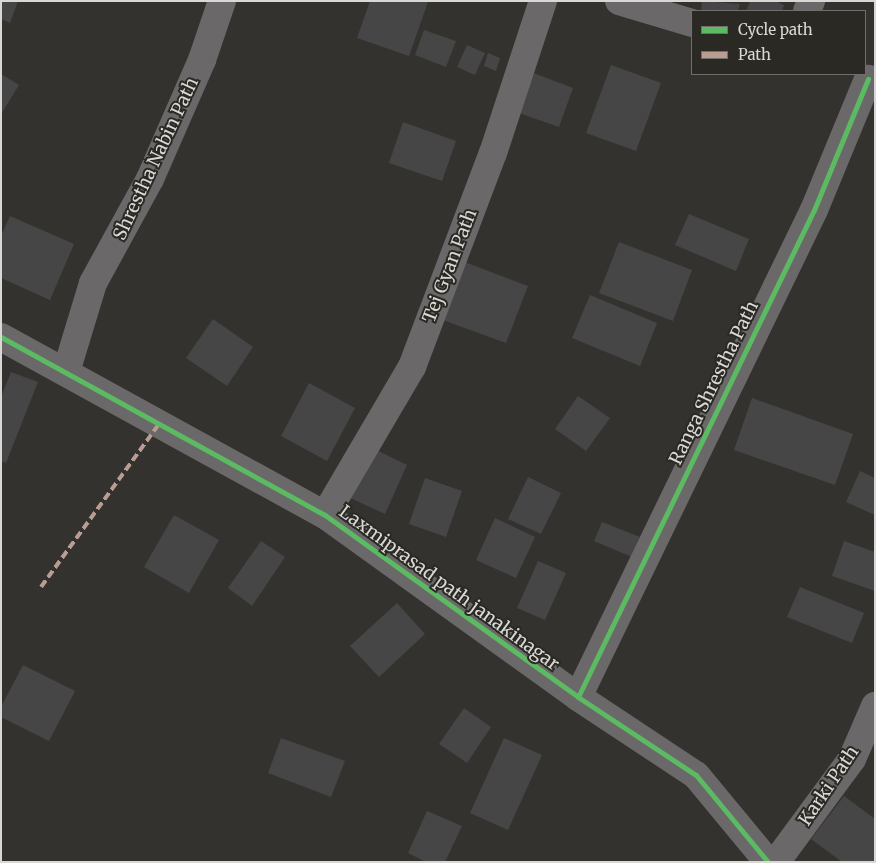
<!DOCTYPE html>
<style>
body{margin:0}
#map{position:relative;width:876px;height:863px;overflow:hidden;background:#34322f;font-family:Merriweather,serif}
div>[style]{position:absolute}
.building>*{inset:0;background:#474646}
.minor>*{height:28px;margin:-14px;padding:0 14px;transform-origin:14px;border-radius:14px;background:#6b686a}
.quiet>*{height:4px;margin-top:-2px;transform-origin:0;background:repeating-linear-gradient(90deg,#b99d93 0 8px,transparent 0 12px)}
.cycleway>*{height:5px;margin:-2.5px;padding:0 2.5px;transform-origin:2.5px;border-radius:2.5px;background:#5cba63}
span{translate:-50% -50%;white-space:nowrap;text-align:center;line-height:1.15;-webkit-text-stroke:4px #2b2924;paint-order:stroke}
.street-label{font-size:18px;color:#dad8d5}
.frame{position:absolute;inset:0;border:2px solid #dad8d5;pointer-events:none}
.legend{position:absolute;left:691px;top:10px;width:175px;height:65px;box-sizing:border-box;background:#2b2924;border:1px solid #716f6b;margin:0;padding:6px 9px;list-style:none;font-size:15px;color:#dad8d5}
.legend li{display:flex;align-items:center;gap:10px;height:25px}
.legend b{width:25px;border:1px solid #716f6b}
</style>
<div id="map">
<div class="building">
<i style="clip-path:polygon(1px 1px,18px 1px,10px 23px,1px 19px)"></i>
<i style="clip-path:polygon(370px 1px,428px 2px,409px 56px,357px 38px)"></i>
<i style="clip-path:polygon(702px 1px,740px 4px,738px 11px,701px 11px)"></i>
<i style="clip-path:polygon(750px 1px,775px 1px,784px 5px,782px 11px,746px 11px)"></i>
<i style="clip-path:polygon(424px 30px,456px 41px,446px 67px,415px 55px)"></i>
<i style="clip-path:polygon(467px 45px,485px 53px,475px 75px,457px 67px)"></i>
<i style="clip-path:polygon(488px 53px,500px 58px,496px 71px,484px 66px)"></i>
<i style="clip-path:polygon(611px 65px,661px 83px,636px 151px,586px 133px)"></i>
<i style="clip-path:polygon(531px 72px,573px 88px,559px 127px,516px 112px)"></i>
<i style="clip-path:polygon(1px 74px,19px 85px,1px 114px)"></i>
<i style="clip-path:polygon(403px 122px,456px 141px,442px 181px,389px 163px)"></i>
<i style="clip-path:polygon(689px 214px,749px 239px,736px 271px,675px 245px)"></i>
<i style="clip-path:polygon(10px 216px,74px 244px,50px 300px,1px 278px,1px 236px)"></i>
<i style="clip-path:polygon(619px 242px,692px 270px,673px 321px,599px 293px)"></i>
<i style="clip-path:polygon(462px 261px,528px 286px,506px 343px,440px 319px)"></i>
<i style="clip-path:polygon(590px 295px,657px 323px,640px 366px,572px 338px)"></i>
<i style="clip-path:polygon(213px 319px,253px 347px,227px 386px,186px 358px)"></i>
<i style="clip-path:polygon(11px 372px,38px 382px,6px 463px,1px 461px,1px 397px)"></i>
<i style="clip-path:polygon(309px 383px,355px 408px,327px 461px,281px 436px)"></i>
<i style="clip-path:polygon(578px 396px,610px 418px,586px 451px,555px 429px)"></i>
<i style="clip-path:polygon(752px 398px,853px 434px,835px 485px,734px 450px)"></i>
<i style="clip-path:polygon(370px 447px,407px 465px,385px 514px,348px 497px)"></i>
<i style="clip-path:polygon(860px 471px,875px 478px,875px 515px,846px 502px)"></i>
<i style="clip-path:polygon(528px 477px,561px 493px,541px 534px,508px 519px)"></i>
<i style="clip-path:polygon(425px 478px,462px 491px,446px 537px,409px 524px)"></i>
<i style="clip-path:polygon(174px 515px,219px 540px,189px 593px,144px 567px)"></i>
<i style="clip-path:polygon(495px 518px,535px 537px,516px 578px,476px 560px)"></i>
<i style="clip-path:polygon(602px 522px,640px 537px,632px 557px,594px 541px)"></i>
<i style="clip-path:polygon(261px 541px,285px 557px,252px 606px,228px 588px)"></i>
<i style="clip-path:polygon(844px 541px,875px 552px,875px 591px,832px 576px)"></i>
<i style="clip-path:polygon(538px 561px,566px 573px,545px 620px,517px 608px)"></i>
<i style="clip-path:polygon(800px 587px,864px 613px,852px 643px,787px 617px)"></i>
<i style="clip-path:polygon(397px 603px,425px 634px,379px 677px,350px 646px)"></i>
<i style="clip-path:polygon(23px 665px,75px 691px,49px 741px,1px 717px,1px 707px)"></i>
<i style="clip-path:polygon(464px 708px,491px 727px,467px 763px,439px 744px)"></i>
<i style="clip-path:polygon(281px 738px,345px 761px,331px 797px,268px 773px)"></i>
<i style="clip-path:polygon(504px 738px,542px 755px,508px 830px,470px 813px)"></i>
<i style="clip-path:polygon(844px 796px,875px 819px,875px 862px,842px 862px,811px 839px)"></i>
<i style="clip-path:polygon(427px 811px,462px 826px,445px 862px,426px 862px,408px 853px)"></i>
</div>
<div class="minor">
<i style="left:619px;top:1px;width:76px;rotate:16.8deg"></i>
<i style="left:807px;top:11px;width:11px;rotate:-68deg"></i>
<i style="left:1px;top:337px;width:370px;rotate:28.8deg"></i>
<i style="left:325px;top:515px;width:312px;rotate:35.7deg"></i>
<i style="left:578px;top:697px;width:141px;rotate:33.5deg"></i>
<i style="left:696px;top:775px;width:113px;rotate:50.4deg"></i>
<i style="left:66px;top:372px;width:93px;rotate:-73.1deg"></i>
<i style="left:93px;top:283px;width:119px;rotate:-61.3deg"></i>
<i style="left:150px;top:179px;width:130px;rotate:-66.4deg"></i>
<i style="left:202px;top:60px;width:62px;rotate:-71.3deg"></i>
<i style="left:325px;top:515px;width:172px;rotate:-59.6deg"></i>
<i style="left:412px;top:367px;width:229px;rotate:-69.3deg"></i>
<i style="left:493px;top:153px;width:160px;rotate:-71.8deg"></i>
<i style="left:578px;top:697px;width:541px;rotate:-64.15deg"></i>
<i style="left:814px;top:210px;width:142px;rotate:-67.6deg"></i>
<i style="left:776px;top:862px;width:128px;rotate:-53.6deg"></i>
<i style="left:852px;top:759px;width:58px;rotate:-66.5deg"></i>
</div>
<div class="quiet">
<i style="left:41px;top:587px;width:201px;rotate:-54.1deg"></i>
</div>
<div class="cycleway">
<i style="left:1px;top:337px;width:370px;rotate:28.8deg"></i>
<i style="left:325px;top:515px;width:312px;rotate:35.7deg"></i>
<i style="left:578px;top:697px;width:141px;rotate:33.5deg"></i>
<i style="left:696px;top:775px;width:113px;rotate:50.4deg"></i>
<i style="left:578px;top:697px;width:541px;rotate:-64.15deg"></i>
<i style="left:814px;top:210px;width:142px;rotate:-67.6deg"></i>
</div>
<div class="street-label">
<span style="left:156px;top:159px;rotate:-65deg">Shrestha Nabin Path</span>
<span style="left:450px;top:266px;rotate:-69deg">Tej Gyan Path</span>
<span style="left:714px;top:383px;rotate:-64deg">Ranga Shrestha Path</span>
<span style="left:449px;top:588px;rotate:36deg">Laxmiprasad path janakinagar</span>
<span style="left:829px;top:786px;rotate:-56deg">Karki Path</span>
</div>
<div class="frame"></div>
<ul class="legend">
<li><b style="height:6px;background:#5cba63"></b>Cycle path</li>
<li><b style="height:6px;background:#b99d93"></b>Path</li>
</ul>
</div>
